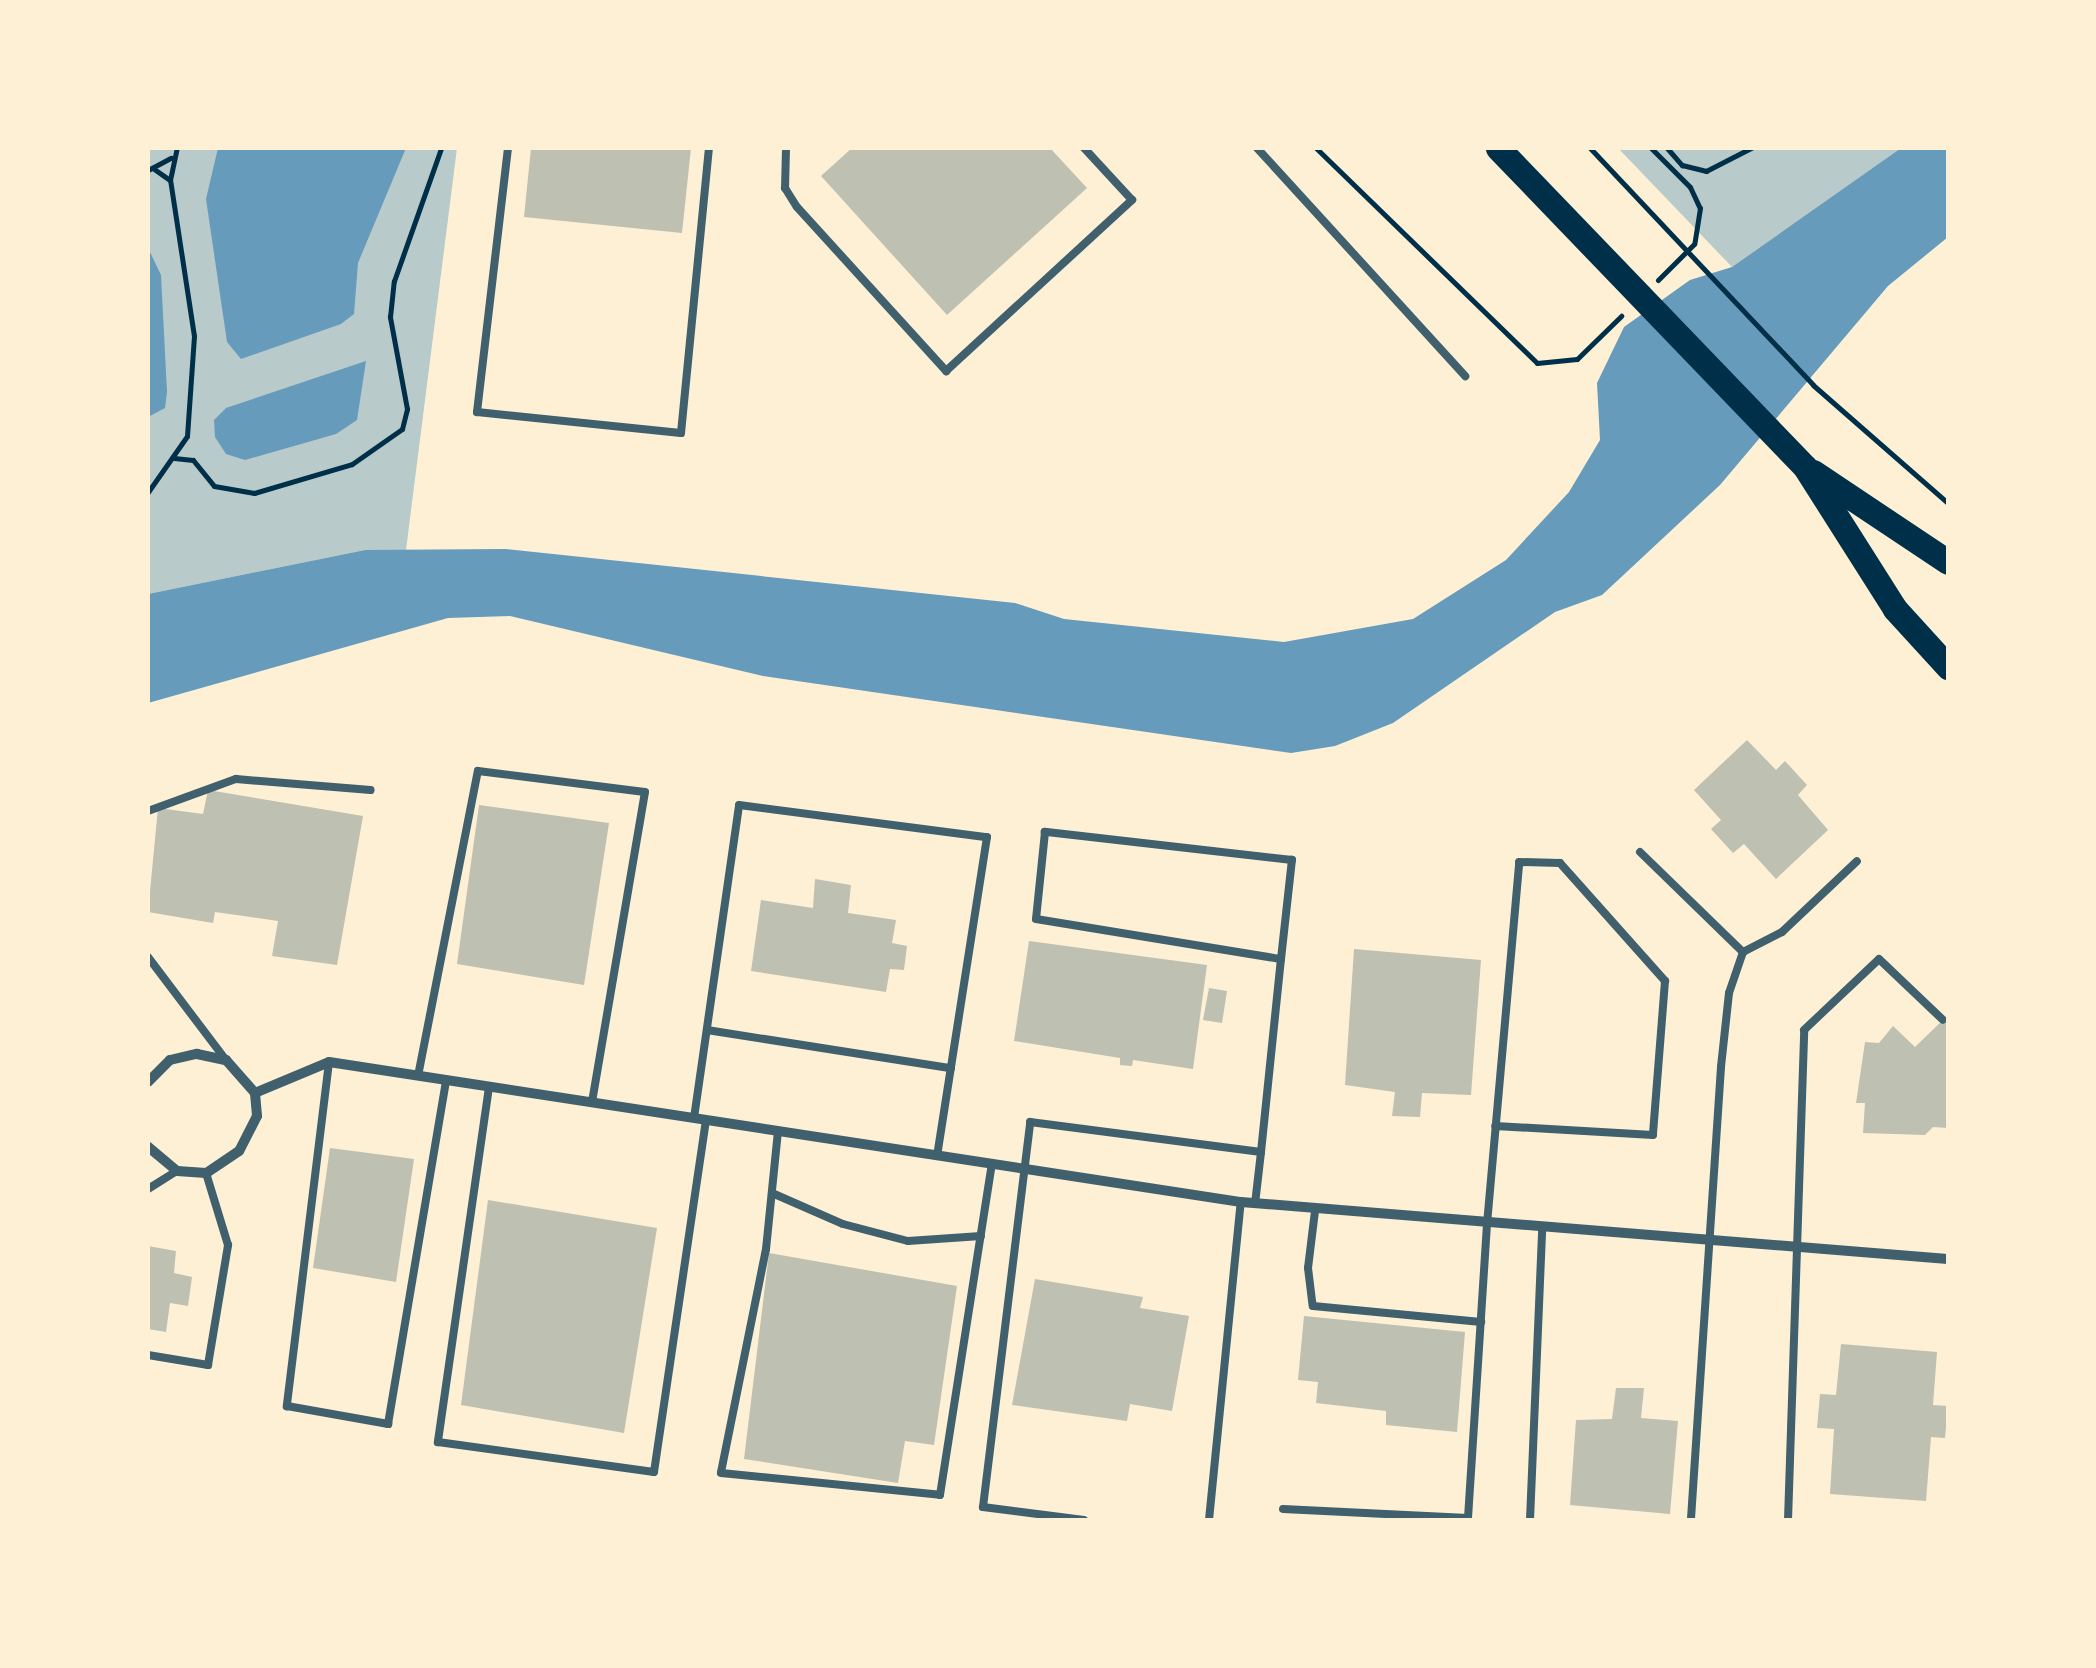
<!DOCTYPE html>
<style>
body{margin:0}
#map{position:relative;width:2096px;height:1668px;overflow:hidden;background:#fdf0d5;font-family:"PT Sans Narrow",sans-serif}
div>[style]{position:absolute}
.green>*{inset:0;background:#b9caca}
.water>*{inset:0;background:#669bbc}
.building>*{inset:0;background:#bec0b2}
.path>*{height:5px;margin:-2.5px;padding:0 2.5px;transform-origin:2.5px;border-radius:2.5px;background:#003049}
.service>*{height:8px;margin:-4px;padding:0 4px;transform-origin:4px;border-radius:4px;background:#3f606c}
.minor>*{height:10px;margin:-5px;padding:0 5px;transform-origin:5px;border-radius:5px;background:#3f606c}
.primary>*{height:25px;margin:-12.5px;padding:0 12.5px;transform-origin:12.5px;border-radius:12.5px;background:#003049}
span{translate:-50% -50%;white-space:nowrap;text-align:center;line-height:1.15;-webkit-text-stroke:10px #fdf0d5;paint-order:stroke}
.frame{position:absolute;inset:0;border:150px solid #fdf0d5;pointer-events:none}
</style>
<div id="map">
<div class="green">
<i style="clip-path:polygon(148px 148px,457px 148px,406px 550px,365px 550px,148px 594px)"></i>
<i style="clip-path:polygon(1618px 148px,1901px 148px,1732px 267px)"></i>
</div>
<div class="water">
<i style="clip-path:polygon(218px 148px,406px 148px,358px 263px,354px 314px,341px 324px,241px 359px,227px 342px,206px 199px)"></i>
<i style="clip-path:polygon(1901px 148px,1948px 148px,1948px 237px,1888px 286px,1720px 485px,1602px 595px,1555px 612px,1393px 723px,1335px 746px,1291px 753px,763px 676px,510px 616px,448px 618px,148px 703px,148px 594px,365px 550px,506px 549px,1015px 603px,1064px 619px,1284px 642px,1413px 619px,1506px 560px,1569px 492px,1600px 440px,1597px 383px,1624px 327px,1690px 280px,1732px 267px)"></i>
<i style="clip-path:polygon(148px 248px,161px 275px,167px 392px,165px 408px,148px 417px)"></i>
<i style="clip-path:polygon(366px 361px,357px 420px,336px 434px,245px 460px,226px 454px,215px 437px,214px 420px,226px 408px)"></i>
</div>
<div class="building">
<i style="clip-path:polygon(531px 148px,691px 148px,682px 233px,524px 217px)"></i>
<i style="clip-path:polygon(852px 148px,1050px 148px,1087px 188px,947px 315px,821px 176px)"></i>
<i style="clip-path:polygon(1747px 740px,1776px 770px,1785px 761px,1807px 785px,1798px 795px,1828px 830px,1776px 879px,1744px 844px,1733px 853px,1711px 829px,1721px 820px,1694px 790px)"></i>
<i style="clip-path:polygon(208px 790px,363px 816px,337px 965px,272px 956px,278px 921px,215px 912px,213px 923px,148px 912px,158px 808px,203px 814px)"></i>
<i style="clip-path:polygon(479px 805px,609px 823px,584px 985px,457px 964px)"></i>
<i style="clip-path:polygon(815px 879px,851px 885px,848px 913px,896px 920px,892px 943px,907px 946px,904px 970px,890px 969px,886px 992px,751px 971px,761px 900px,813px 908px)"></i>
<i style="clip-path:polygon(1029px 941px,1207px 965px,1193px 1069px,1133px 1060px,1132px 1066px,1120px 1065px,1120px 1058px,1014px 1041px)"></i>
<i style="clip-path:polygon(1354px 949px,1481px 960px,1471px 1095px,1422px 1093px,1420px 1117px,1392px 1116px,1395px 1092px,1345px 1085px)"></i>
<i style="clip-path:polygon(1209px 988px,1227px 991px,1222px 1023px,1203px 1020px)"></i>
<i style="clip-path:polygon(1948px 1015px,1948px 1128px,1933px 1127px,1925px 1135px,1863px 1133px,1865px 1103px,1856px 1103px,1865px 1042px,1879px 1043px,1893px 1026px,1915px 1047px)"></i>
<i style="clip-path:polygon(330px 1148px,414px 1159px,396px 1282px,313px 1268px)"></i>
<i style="clip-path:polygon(488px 1200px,657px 1228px,624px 1433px,461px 1405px)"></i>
<i style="clip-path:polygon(148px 1246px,176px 1251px,174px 1273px,192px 1277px,188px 1306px,170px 1303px,166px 1332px,148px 1329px)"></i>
<i style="clip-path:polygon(769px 1253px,957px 1286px,934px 1445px,905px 1441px,898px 1483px,744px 1459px)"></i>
<i style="clip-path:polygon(1035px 1279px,1143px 1297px,1140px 1308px,1189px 1316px,1172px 1411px,1130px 1404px,1127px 1421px,1012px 1405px)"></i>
<i style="clip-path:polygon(1304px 1316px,1465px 1332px,1457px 1432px,1386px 1425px,1386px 1411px,1316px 1403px,1318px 1382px,1298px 1380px)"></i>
<i style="clip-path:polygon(1841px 1344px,1937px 1352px,1933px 1405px,1948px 1406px,1945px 1438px,1931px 1437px,1926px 1501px,1830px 1494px,1834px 1429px,1817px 1428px,1820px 1394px,1836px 1395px)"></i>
<i style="clip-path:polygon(1616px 1388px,1644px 1388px,1641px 1418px,1678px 1421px,1670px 1514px,1570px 1505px,1576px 1420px,1612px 1419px)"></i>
</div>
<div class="path">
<i style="left:1316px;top:148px;width:308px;rotate:44.2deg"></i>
<i style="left:1537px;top:363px;width:40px;rotate:-5.7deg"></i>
<i style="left:1577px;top:359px;width:62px;rotate:-44.3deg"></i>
<i style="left:1590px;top:148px;width:325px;rotate:46.7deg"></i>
<i style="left:1813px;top:385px;width:179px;rotate:41.2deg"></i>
<i style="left:1651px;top:148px;width:55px;rotate:45deg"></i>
<i style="left:1690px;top:187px;width:23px;rotate:65deg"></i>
<i style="left:1700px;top:208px;width:36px;rotate:99deg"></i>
<i style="left:1694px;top:244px;width:51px;rotate:135deg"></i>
<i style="left:1667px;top:148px;width:23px;rotate:49deg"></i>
<i style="left:1682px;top:165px;width:25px;rotate:14deg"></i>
<i style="left:1706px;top:171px;width:51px;rotate:-27.1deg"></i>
<i style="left:154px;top:169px;width:19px;rotate:35deg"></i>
<i style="left:148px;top:170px;width:26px;rotate:-28deg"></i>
<i style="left:174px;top:458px;width:19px;rotate:6deg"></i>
<i style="left:193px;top:460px;width:33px;rotate:51deg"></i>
<i style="left:214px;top:486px;width:41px;rotate:9.9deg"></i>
<i style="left:254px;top:493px;width:102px;rotate:-16.5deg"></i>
<i style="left:352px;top:464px;width:61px;rotate:-35deg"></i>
<i style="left:402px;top:429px;width:21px;rotate:-76deg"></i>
<i style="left:407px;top:409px;width:94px;rotate:-100.5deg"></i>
<i style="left:390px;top:317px;width:36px;rotate:-84deg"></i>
<i style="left:394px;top:281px;width:141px;rotate:-70.5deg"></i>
<i style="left:148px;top:492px;width:68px;rotate:-55.1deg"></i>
<i style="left:187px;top:436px;width:100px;rotate:-86deg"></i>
<i style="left:194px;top:336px;width:158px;rotate:-98.7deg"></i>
<i style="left:170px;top:180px;width:33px;rotate:-78deg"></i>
</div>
<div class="service">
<i style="left:508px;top:148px;width:266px;rotate:96.7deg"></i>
<i style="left:477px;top:412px;width:205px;rotate:5.9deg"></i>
<i style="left:681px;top:433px;width:286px;rotate:-84.4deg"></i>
<i style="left:786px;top:148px;width:40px;rotate:91.4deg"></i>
<i style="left:785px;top:188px;width:22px;rotate:58deg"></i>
<i style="left:797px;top:207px;width:222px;rotate:47.7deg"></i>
<i style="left:946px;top:371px;width:253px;rotate:-42.6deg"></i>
<i style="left:1132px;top:200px;width:71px;rotate:-132.7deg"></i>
<i style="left:1257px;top:148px;width:309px;rotate:47.6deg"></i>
<i style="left:148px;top:811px;width:94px;rotate:-20deg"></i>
<i style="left:236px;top:779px;width:135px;rotate:4.7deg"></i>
<i style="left:1640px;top:852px;width:144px;rotate:44.2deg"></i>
<i style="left:1743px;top:952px;width:43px;rotate:108.9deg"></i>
<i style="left:1729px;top:993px;width:74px;rotate:96.2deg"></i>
<i style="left:1721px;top:1067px;width:454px;rotate:93.8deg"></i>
<i style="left:1743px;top:952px;width:44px;rotate:-27.1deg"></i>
<i style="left:1782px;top:932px;width:103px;rotate:-43.4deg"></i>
<i style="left:148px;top:957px;width:129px;rotate:52.9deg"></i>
<i style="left:707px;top:1030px;width:247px;rotate:8.9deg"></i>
<i style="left:329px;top:1062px;width:347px;rotate:97deg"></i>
<i style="left:287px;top:1406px;width:103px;rotate:10.1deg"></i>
<i style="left:388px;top:1424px;width:348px;rotate:-80.4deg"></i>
<i style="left:418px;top:1076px;width:311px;rotate:-78.9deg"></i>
<i style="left:478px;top:771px;width:168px;rotate:7.2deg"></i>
<i style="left:645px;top:792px;width:315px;rotate:99.7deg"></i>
<i style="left:489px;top:1087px;width:359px;rotate:98.2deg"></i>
<i style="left:438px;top:1442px;width:218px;rotate:7.9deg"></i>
<i style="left:654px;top:1472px;width:356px;rotate:-81.6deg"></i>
<i style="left:694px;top:1118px;width:316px;rotate:-81.8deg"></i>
<i style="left:739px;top:805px;width:250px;rotate:7.4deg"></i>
<i style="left:987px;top:837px;width:322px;rotate:98.9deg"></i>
<i style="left:778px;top:1131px;width:119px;rotate:95.8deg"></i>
<i style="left:766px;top:1249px;width:228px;rotate:101.4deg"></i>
<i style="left:721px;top:1473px;width:220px;rotate:5.7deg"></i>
<i style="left:940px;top:1495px;width:335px;rotate:-81.1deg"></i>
<i style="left:148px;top:1189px;width:34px;rotate:-32deg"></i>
<i style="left:772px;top:1193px;width:77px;rotate:23.6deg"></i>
<i style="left:843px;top:1224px;width:67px;rotate:14.7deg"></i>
<i style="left:908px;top:1241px;width:73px;rotate:-3.9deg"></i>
<i style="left:1255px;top:1204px;width:52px;rotate:-83.4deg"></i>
<i style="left:1261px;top:1152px;width:194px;rotate:-84.1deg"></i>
<i style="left:1281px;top:959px;width:100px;rotate:-83.7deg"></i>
<i style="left:1292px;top:860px;width:249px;rotate:-173.5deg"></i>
<i style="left:1045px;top:832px;width:87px;rotate:95.9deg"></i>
<i style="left:1036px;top:919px;width:248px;rotate:9.3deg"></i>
<i style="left:1315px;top:1211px;width:57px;rotate:97deg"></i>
<i style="left:1308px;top:1268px;width:38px;rotate:83deg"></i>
<i style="left:1313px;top:1306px;width:169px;rotate:5.4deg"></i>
<i style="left:148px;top:1355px;width:61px;rotate:9.5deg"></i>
<i style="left:208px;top:1365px;width:122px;rotate:-80.5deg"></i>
<i style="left:228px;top:1245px;width:75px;rotate:-107deg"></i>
<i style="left:1283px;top:1509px;width:185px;rotate:2.8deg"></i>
<i style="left:1468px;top:1518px;width:295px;rotate:-86.3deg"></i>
<i style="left:1487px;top:1224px;width:363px;rotate:-84.9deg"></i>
<i style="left:1519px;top:862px;width:41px;rotate:1.4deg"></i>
<i style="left:1560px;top:863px;width:158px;rotate:48.3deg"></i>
<i style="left:1665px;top:981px;width:154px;rotate:94.5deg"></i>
<i style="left:1653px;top:1135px;width:158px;rotate:-176.7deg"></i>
<i style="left:1084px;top:1520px;width:102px;rotate:-172.7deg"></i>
<i style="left:983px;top:1507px;width:388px;rotate:-83deg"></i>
<i style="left:1030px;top:1122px;width:233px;rotate:7.4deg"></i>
<i style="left:1209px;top:1520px;width:320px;rotate:-84.3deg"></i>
<i style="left:1530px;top:1520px;width:291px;rotate:-87.6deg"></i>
<i style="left:1788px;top:1520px;width:490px;rotate:-88.1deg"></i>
<i style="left:1804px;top:1030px;width:103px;rotate:-43.4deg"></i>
<i style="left:1879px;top:959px;width:88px;rotate:43.6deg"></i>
</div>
<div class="minor">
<i style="left:148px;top:1082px;width:31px;rotate:-45deg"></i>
<i style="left:170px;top:1060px;width:28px;rotate:-13deg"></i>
<i style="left:197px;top:1054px;width:30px;rotate:12deg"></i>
<i style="left:226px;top:1060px;width:44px;rotate:48.7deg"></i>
<i style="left:255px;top:1093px;width:23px;rotate:85deg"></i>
<i style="left:257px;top:1116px;width:39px;rotate:117deg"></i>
<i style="left:239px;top:1151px;width:40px;rotate:146deg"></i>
<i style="left:206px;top:1173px;width:29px;rotate:-176deg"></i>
<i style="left:177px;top:1171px;width:38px;rotate:-140deg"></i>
<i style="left:255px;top:1093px;width:80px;rotate:-22.7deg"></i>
<i style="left:329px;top:1062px;width:923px;rotate:8.73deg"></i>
<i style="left:1241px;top:1202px;width:709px;rotate:4.61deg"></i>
</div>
<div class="primary">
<i style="left:1498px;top:148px;width:443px;rotate:46.1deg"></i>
<i style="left:1805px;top:467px;width:168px;rotate:57.6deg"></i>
<i style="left:1895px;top:609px;width:79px;rotate:47.6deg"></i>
<i style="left:1813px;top:472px;width:162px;rotate:33.7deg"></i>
</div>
<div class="frame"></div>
</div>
